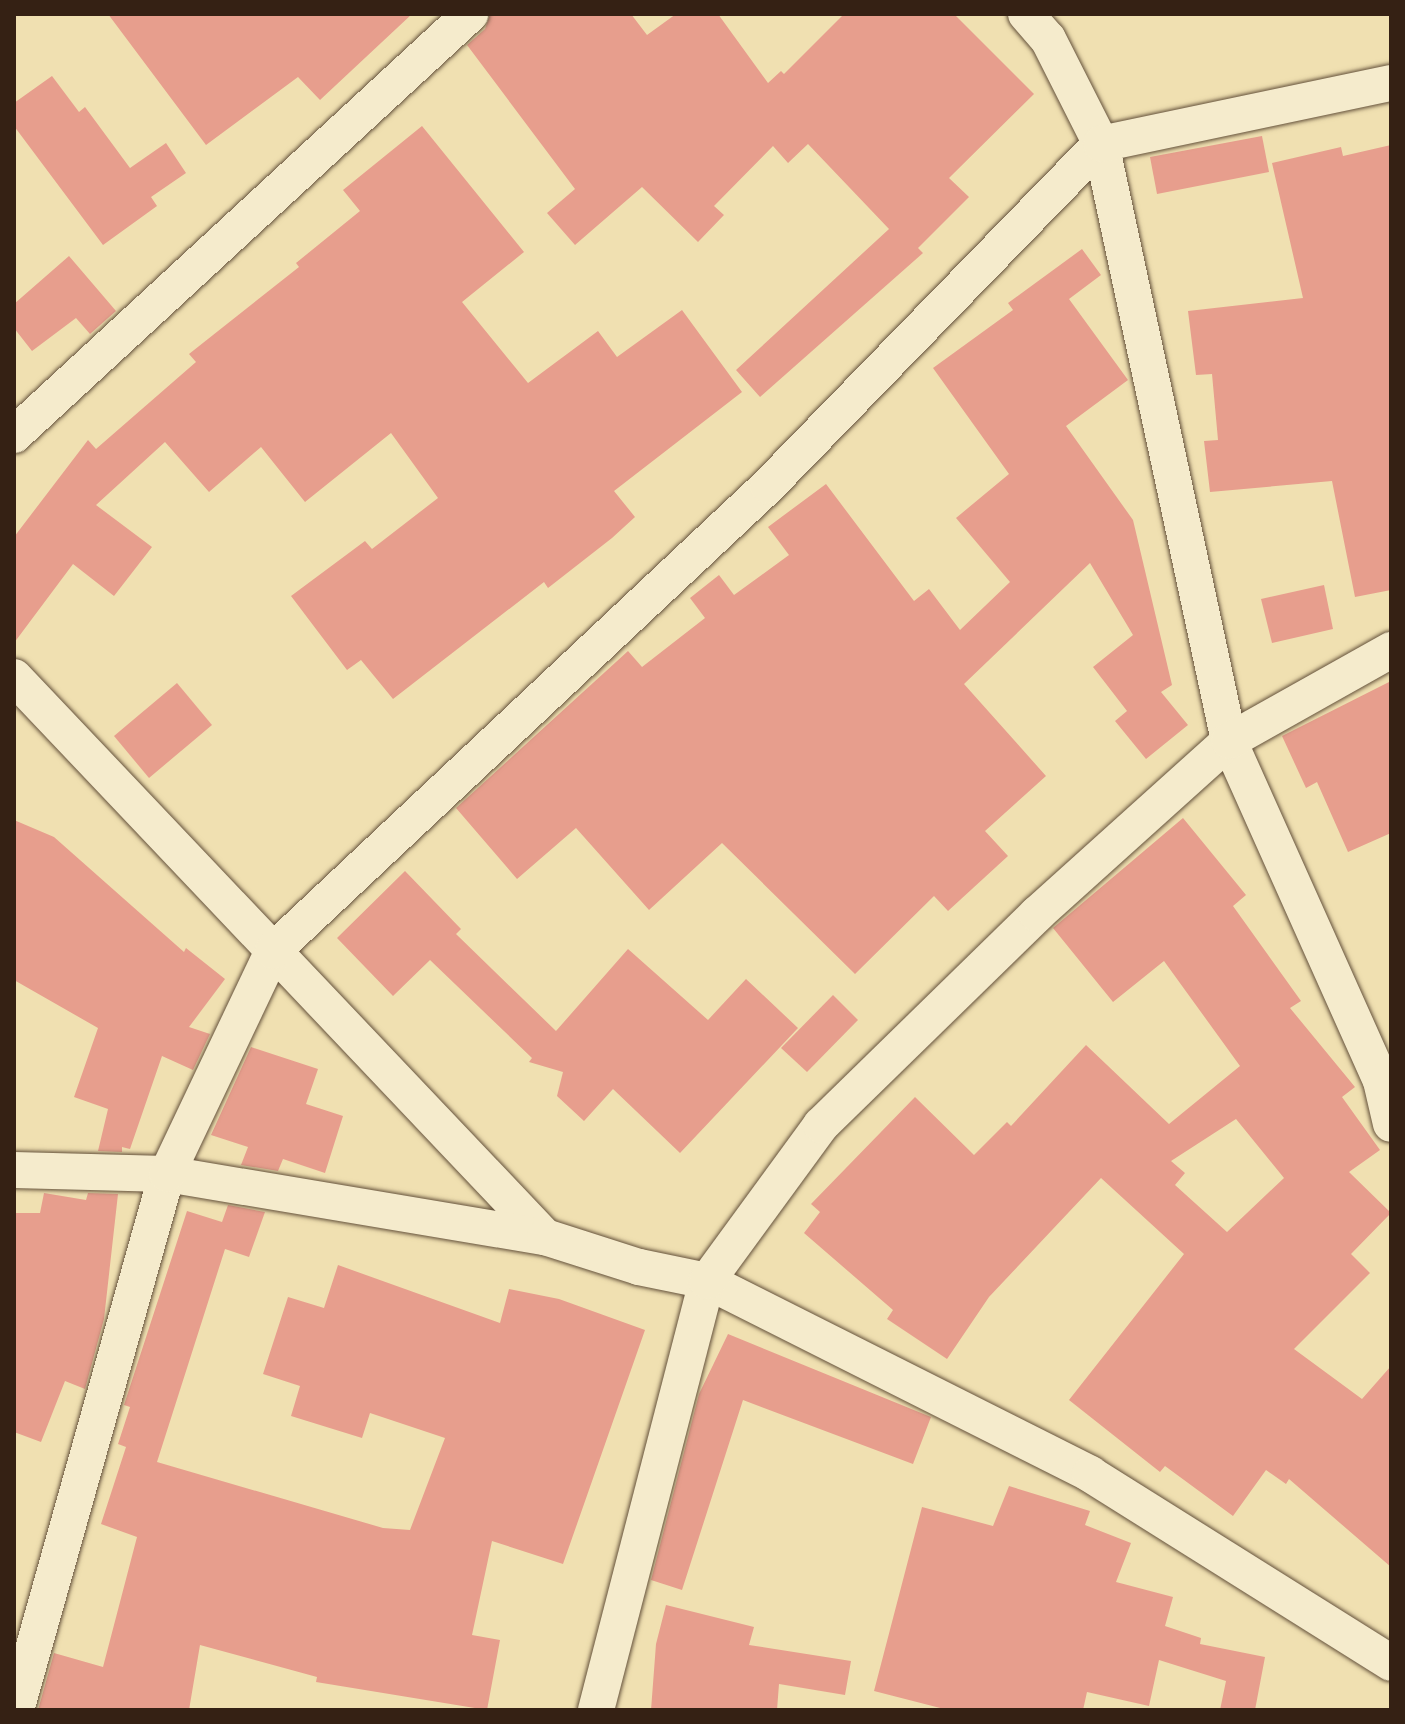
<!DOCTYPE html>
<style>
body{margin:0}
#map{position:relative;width:1405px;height:1724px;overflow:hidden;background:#f0e0b1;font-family:"Gentium Book Plus",serif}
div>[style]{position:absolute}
.building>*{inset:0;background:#e79e8d}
.roads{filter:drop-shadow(0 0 2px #64513b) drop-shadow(0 0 2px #64513b)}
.street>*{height:36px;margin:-18px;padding:0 18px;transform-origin:18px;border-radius:18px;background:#f5ebcc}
span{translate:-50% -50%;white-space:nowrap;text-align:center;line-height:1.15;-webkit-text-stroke:7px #f5ebcc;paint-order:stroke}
.frame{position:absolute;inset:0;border:16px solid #352114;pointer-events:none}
</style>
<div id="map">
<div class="building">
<i style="clip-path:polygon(108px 14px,412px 14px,320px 100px,298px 77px,206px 145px)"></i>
<i style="clip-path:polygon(490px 14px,631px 14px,647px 35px,676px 14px,718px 14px,768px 83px,781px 71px,784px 74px,844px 14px,954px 14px,1034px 94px,949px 178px,969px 197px,918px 248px,923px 253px,760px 397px,736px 370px,889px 229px,808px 144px,788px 163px,773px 146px,714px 206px,724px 215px,698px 242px,642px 187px,575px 245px,547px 213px,575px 189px,467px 45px,485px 29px)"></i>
<i style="clip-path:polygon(52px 76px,79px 112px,85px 107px,130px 168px,166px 143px,186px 173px,151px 197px,157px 206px,103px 245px,14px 126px,14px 103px)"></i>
<i style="clip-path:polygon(422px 126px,524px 252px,462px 302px,528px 383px,598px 331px,617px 357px,682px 310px,742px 392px,614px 491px,635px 517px,612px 538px,548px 588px,544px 582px,393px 699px,361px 660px,347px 670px,291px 596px,365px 541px,372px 549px,438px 498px,391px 433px,305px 502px,261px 447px,209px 492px,165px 442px,96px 505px,152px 547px,114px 596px,73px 564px,14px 643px,14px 537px,88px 440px,96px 449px,196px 362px,189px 354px,299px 267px,296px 263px,360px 211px,343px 190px)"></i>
<i style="clip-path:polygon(1262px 136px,1269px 172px,1157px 194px,1150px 157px)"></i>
<i style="clip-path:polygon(1391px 145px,1391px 590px,1355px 597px,1332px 481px,1210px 492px,1204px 441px,1218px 440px,1212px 374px,1196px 375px,1188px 311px,1303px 298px,1272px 163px,1341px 147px,1343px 156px)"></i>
<i style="clip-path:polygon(1082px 249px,1101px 275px,1069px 299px,1128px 380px,1066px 426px,1133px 520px,1172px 685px,1161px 692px,1188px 725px,1146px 759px,1115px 721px,1127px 711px,1093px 667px,1133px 635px,1090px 563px,964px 684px,1046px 776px,985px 831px,1008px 856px,948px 911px,934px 896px,855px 974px,722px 843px,649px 910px,576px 828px,517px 879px,456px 808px,628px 651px,642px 667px,705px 618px,690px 598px,719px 575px,734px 595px,789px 555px,768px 527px,826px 484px,914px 601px,929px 589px,960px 630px,1010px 582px,956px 518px,1009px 474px,933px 368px,1013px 310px,1008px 303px)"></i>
<i style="clip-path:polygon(69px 256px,116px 311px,90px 334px,76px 318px,32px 351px,14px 328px,14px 304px)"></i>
<i style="clip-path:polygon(1324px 585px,1333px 629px,1272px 643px,1261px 599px)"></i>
<i style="clip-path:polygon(1391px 681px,1391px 833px,1348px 852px,1317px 782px,1306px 788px,1282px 736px)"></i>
<i style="clip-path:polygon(177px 683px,212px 725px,149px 778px,114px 736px)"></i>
<i style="clip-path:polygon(evenodd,1183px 818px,1246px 895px,1233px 906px,1301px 1001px,1290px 1008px,1355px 1087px,1342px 1097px,1380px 1150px,1349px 1172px,1391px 1213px,1351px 1254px,1370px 1273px,1294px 1349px,1362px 1399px,1391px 1366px,1391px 1567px,1289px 1479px,1286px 1484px,1266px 1470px,1233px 1516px,1165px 1466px,1160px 1472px,1069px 1400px,1184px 1254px,1101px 1178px,989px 1297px,947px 1359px,887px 1319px,893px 1310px,804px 1233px,820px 1212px,811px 1204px,915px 1097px,974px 1155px,1007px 1122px,1011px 1126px,1086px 1045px,1169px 1124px,1240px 1066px,1164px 961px,1113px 1002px,1053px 928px,1183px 818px,1236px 1119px,1284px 1178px,1227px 1232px,1175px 1185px,1185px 1173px,1171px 1161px,1236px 1119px)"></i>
<i style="clip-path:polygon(14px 820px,54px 837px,184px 952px,186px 948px,225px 979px,189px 1027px,210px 1034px,193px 1070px,162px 1056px,130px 1149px,122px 1147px,122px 1152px,98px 1151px,108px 1109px,74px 1097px,98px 1028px,14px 980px)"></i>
<i style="clip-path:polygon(405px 871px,461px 929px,456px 934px,556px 1031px,628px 949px,708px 1020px,746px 979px,798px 1028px,680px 1153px,613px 1089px,584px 1121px,557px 1096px,563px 1072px,529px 1062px,532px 1058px,430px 960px,393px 996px,337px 938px)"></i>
<i style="clip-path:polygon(833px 995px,858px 1020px,807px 1072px,781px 1048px)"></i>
<i style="clip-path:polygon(251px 1047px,318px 1069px,306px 1104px,343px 1116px,325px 1173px,283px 1159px,278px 1171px,241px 1165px,248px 1147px,211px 1135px)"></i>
<i style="clip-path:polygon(44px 1193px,86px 1200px,88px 1193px,118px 1194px,104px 1319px,85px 1389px,65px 1381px,41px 1442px,14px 1432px,14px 1213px,40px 1213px)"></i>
<i style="clip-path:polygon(228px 1205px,265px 1212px,249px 1257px,225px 1249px,157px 1462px,383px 1528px,410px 1530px,445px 1438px,370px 1413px,362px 1438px,291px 1416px,300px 1386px,263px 1374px,288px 1297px,324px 1308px,338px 1265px,500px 1323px,509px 1289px,559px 1299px,645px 1330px,563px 1564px,492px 1541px,472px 1635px,500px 1640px,487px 1710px,316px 1682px,317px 1677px,200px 1645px,189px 1710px,38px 1710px,54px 1653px,103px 1667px,137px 1537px,101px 1524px,126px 1447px,118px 1444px,130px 1407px,124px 1405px,187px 1211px,222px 1222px)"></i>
<i style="clip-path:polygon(728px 1334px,931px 1417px,913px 1464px,743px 1400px,682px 1590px,651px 1580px,699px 1394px)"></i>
<i style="clip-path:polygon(1009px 1486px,1090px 1511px,1085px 1525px,1131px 1543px,1116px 1582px,1173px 1597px,1165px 1626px,1201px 1638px,1200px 1644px,1265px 1657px,1255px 1710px,1220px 1710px,1226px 1681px,1159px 1660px,1149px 1706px,1087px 1692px,1083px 1710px,948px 1710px,874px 1691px,922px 1507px,993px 1526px)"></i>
<i style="clip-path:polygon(666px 1605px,754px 1627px,749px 1645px,851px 1661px,845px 1695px,779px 1684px,777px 1710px,651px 1710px,656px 1644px)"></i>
</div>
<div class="roads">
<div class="street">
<i style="left:1026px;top:14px;width:33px;rotate:49deg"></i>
<i style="left:1048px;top:39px;width:118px;rotate:63.2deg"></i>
<i style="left:1101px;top:144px;width:611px;rotate:77.9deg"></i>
<i style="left:1229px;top:741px;width:372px;rotate:65.9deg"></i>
<i style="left:1381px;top:1081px;width:44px;rotate:76.9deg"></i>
<i style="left:14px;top:435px;width:621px;rotate:-42.71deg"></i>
<i style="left:14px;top:677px;width:772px;rotate:46.52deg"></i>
<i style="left:14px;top:1170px;width:153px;rotate:1.5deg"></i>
<i style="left:167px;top:1174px;width:383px;rotate:9.5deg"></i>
<i style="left:545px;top:1237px;width:99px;rotate:17.7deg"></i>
<i style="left:639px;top:1267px;width:69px;rotate:11.6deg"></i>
<i style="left:707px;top:1281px;width:429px;rotate:26.7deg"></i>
<i style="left:1090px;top:1474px;width:355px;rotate:32.1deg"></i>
<i style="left:16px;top:1710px;width:557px;rotate:-74.27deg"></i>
<i style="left:167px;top:1174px;width:247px;rotate:-64.6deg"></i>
<i style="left:273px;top:951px;width:679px;rotate:-43.21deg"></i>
<i style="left:768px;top:486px;width:477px;rotate:-45.8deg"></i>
<i style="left:1101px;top:144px;width:296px;rotate:-11.9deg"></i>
<i style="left:596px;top:1710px;width:443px;rotate:-75.5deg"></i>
<i style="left:707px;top:1281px;width:193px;rotate:-53.8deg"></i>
<i style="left:821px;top:1125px;width:302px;rotate:-44.3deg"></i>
<i style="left:1037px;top:914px;width:258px;rotate:-42deg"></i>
<i style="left:1229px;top:741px;width:186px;rotate:-29.3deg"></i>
</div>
</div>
<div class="frame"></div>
</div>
